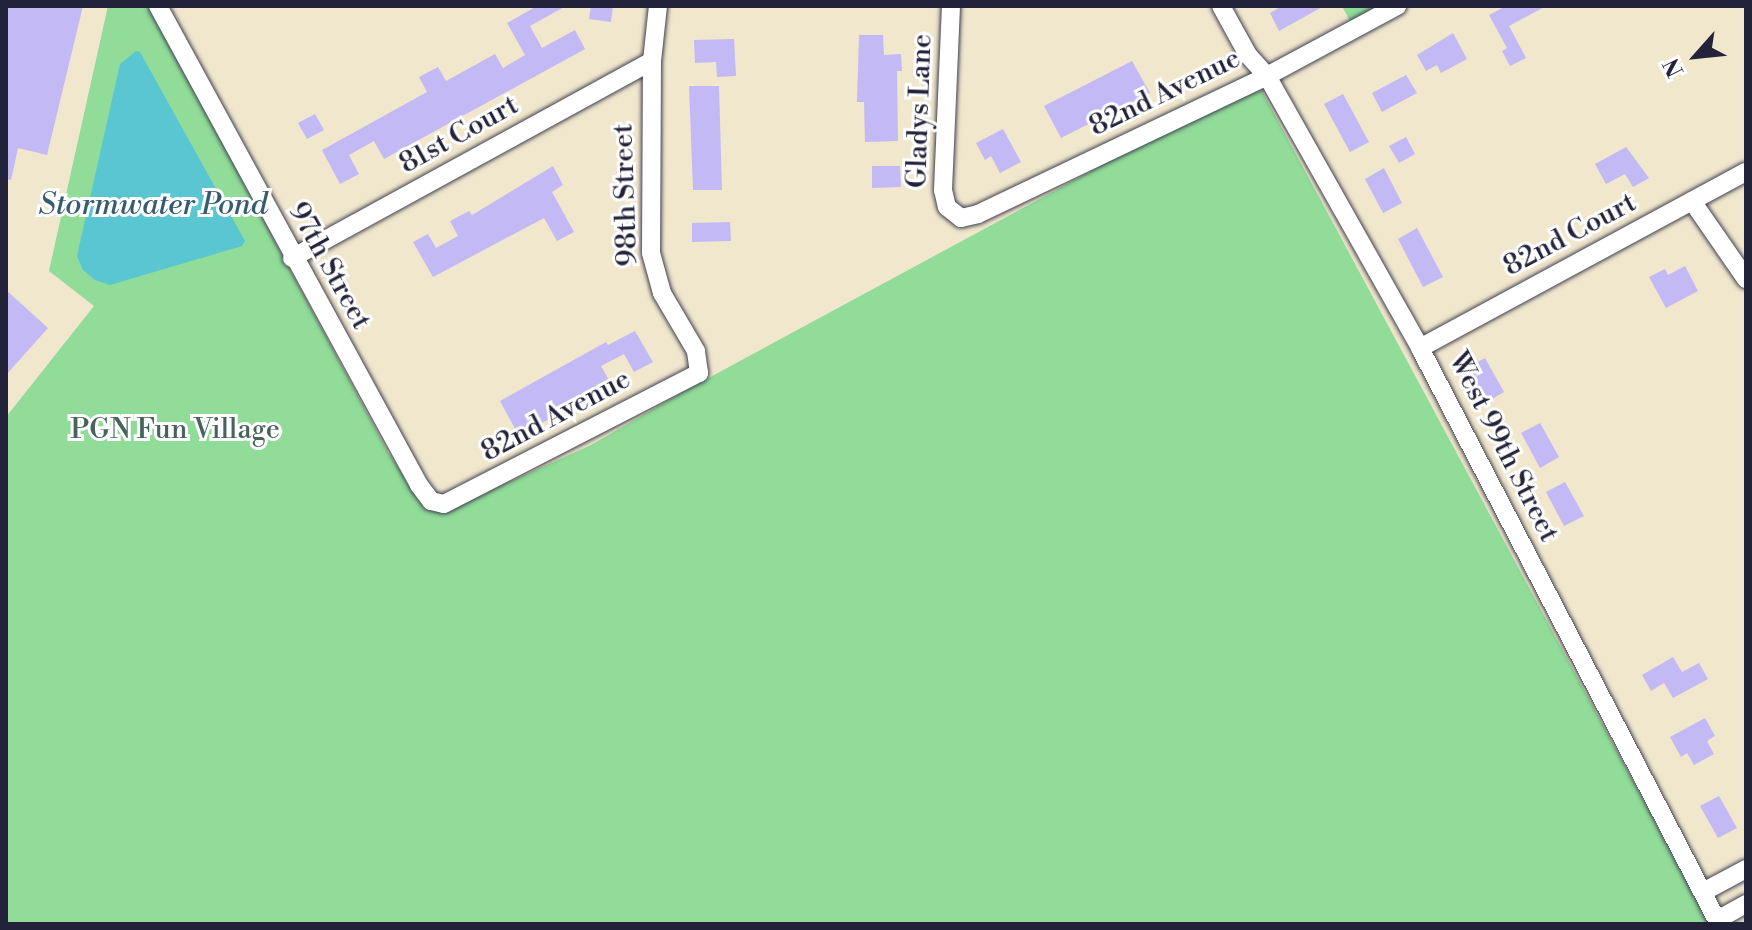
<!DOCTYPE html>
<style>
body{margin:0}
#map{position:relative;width:1752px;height:930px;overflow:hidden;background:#f0e7cd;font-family:"Libre Bodoni",serif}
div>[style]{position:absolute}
.green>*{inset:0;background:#90dc98}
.water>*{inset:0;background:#5ac6d2}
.building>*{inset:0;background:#c3b9f4}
.roads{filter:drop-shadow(0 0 2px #414051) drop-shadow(0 0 2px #414051)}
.minor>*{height:18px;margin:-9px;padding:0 9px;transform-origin:9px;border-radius:9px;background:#fff}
span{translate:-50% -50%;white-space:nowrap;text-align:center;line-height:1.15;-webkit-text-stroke:6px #fff;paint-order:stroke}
.street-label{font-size:28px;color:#22223b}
.park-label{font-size:28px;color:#48635c}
.water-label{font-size:30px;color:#365b70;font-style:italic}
.frame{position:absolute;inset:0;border:8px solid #22223b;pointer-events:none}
.north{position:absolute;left:1656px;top:16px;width:80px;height:80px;-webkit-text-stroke:6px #fff;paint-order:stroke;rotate:243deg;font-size:22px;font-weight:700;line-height:32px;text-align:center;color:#22223b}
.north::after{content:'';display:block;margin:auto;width:28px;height:36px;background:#22223b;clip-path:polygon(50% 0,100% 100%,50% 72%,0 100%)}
</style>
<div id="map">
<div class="green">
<i style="clip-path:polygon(108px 6px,149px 6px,389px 454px,423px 502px,447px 510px,591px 445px,690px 388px,1232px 95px,1255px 88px,1262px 91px,1710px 924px,6px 924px,6px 417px,94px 306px,49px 271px)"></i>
<i style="clip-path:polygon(1342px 6px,1387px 6px,1352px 25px)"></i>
</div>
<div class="water">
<i style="clip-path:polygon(136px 51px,140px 52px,245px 241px,242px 246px,110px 285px,95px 280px,83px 270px,77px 256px,120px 64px)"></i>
</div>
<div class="building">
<i style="clip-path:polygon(6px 6px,83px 6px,47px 155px,18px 148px,11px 180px,6px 179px)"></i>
<i style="clip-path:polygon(537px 6px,566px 6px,530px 26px,542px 48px,575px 30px,585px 49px,384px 159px,374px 141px,349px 155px,359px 174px,340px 184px,322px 150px,427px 92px,419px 77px,438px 67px,446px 81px,495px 54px,503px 68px,525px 55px,507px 23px)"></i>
<i style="clip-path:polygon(591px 6px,613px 6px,611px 22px,589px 19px)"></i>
<i style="clip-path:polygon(1282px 6px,1324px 6px,1279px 31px,1270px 13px)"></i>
<i style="clip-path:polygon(1506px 6px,1546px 6px,1509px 26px,1526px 58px,1510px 66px,1502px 51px,1507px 48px,1489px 15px)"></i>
<i style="clip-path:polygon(1453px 33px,1467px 59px,1441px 73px,1437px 65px,1426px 71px,1417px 55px)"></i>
<i style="clip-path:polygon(859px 35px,883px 35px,884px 55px,901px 54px,902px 71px,897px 71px,898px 141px,865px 142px,864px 102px,857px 102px)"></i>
<i style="clip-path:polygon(734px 39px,736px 76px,717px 77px,716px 62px,695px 63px,694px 40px)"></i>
<i style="clip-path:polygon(1132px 61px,1150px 93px,1061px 138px,1044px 106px)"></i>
<i style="clip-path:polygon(1406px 75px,1417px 93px,1382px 112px,1372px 93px)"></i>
<i style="clip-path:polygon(689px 86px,719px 86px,722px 190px,693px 190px)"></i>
<i style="clip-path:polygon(1343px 94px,1369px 142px,1350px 152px,1324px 104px)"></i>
<i style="clip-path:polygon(315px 114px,324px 130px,307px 139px,298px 123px)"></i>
<i style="clip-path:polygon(1003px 129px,1021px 162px,1000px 173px,991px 156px,985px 160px,976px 143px)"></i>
<i style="clip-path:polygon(1406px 137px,1415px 154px,1399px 163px,1389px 146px)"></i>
<i style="clip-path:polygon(1626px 147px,1649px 178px,1633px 187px,1625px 174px,1606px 184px,1595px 164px)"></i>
<i style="clip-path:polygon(553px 166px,563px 185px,552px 192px,574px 232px,557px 241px,544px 218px,433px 277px,413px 242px,428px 234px,436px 248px,458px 236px,450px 221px,469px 211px,472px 215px)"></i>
<i style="clip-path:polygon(872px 166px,900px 166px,901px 187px,872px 188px)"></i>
<i style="clip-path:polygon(1384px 168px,1402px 203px,1383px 213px,1365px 179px)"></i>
<i style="clip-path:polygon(730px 222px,731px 241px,692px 242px,692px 223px)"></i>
<i style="clip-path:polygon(1417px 228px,1443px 277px,1423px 287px,1398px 239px)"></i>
<i style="clip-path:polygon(1685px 266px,1698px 291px,1666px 308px,1649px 277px,1665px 269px,1668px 275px)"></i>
<i style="clip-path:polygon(6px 290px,48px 328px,6px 375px)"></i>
<i style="clip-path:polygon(635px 331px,653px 362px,634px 372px,624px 354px,601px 366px,611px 384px,519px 436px,500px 401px,606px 342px,608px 345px)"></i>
<i style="clip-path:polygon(1485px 358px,1504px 392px,1485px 403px,1466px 368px)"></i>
<i style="clip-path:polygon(1540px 423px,1559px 457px,1540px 468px,1521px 433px)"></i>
<i style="clip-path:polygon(1565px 482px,1584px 516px,1564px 526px,1546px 492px)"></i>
<i style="clip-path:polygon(1673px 657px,1682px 672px,1699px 663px,1708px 679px,1673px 698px,1664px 683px,1651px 691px,1642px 675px)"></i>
<i style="clip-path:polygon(1705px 718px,1715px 736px,1707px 741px,1714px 754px,1694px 765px,1687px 753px,1681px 757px,1670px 737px)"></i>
<i style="clip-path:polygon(1719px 796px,1737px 828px,1718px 838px,1700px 806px)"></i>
</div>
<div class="roads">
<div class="minor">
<i style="left:158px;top:6px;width:545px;rotate:61.41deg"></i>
<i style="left:419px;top:485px;width:20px;rotate:53deg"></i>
<i style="left:431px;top:501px;width:13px;rotate:13deg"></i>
<i style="left:444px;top:504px;width:287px;rotate:-27.2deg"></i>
<i style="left:699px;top:373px;width:22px;rotate:-98deg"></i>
<i style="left:696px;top:351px;width:67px;rotate:-120.4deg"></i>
<i style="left:662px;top:293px;width:41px;rotate:-105.4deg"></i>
<i style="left:651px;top:253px;width:192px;rotate:-89.7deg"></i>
<i style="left:652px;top:61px;width:55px;rotate:-83.8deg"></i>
<i style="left:951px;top:6px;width:184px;rotate:92.5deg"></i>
<i style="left:943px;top:190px;width:17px;rotate:77deg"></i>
<i style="left:947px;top:207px;width:18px;rotate:38deg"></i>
<i style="left:961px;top:218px;width:17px;rotate:-13deg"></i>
<i style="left:978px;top:214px;width:320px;rotate:-25.5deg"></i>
<i style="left:1267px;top:76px;width:148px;rotate:-28.3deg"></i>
<i style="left:1221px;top:6px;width:56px;rotate:61.1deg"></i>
<i style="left:1248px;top:55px;width:28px;rotate:48deg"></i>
<i style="left:1267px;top:76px;width:312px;rotate:60.6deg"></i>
<i style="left:1420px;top:348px;width:649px;rotate:62.57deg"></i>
<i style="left:1692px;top:201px;width:95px;rotate:55.3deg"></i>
<i style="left:292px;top:258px;width:410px;rotate:-28.7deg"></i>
<i style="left:1420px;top:348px;width:370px;rotate:-28.4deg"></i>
<i style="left:1703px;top:892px;width:49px;rotate:-28.1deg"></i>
<i style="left:1717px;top:920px;width:33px;rotate:-29deg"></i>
</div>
</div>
<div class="street-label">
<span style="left:1165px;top:93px;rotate:-26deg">82nd Avenue</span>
<span style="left:920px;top:111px;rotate:-88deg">Gladys Lane</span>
<span style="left:459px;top:135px;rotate:-29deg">81st Court</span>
<span style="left:626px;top:195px;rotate:-92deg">98th Street</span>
<span style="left:1570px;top:235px;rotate:-28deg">82nd Court</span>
<span style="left:329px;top:266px;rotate:61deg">97th Street</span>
<span style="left:556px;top:416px;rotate:-28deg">82nd Avenue</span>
<span style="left:1503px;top:447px;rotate:63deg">West 99th Street</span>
</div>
<div class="park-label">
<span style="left:175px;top:430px">PGN Fun Village</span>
</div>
<div class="water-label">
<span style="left:153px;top:205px">Stormwater Pond</span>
</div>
<div class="frame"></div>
<div class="north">N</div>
</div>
